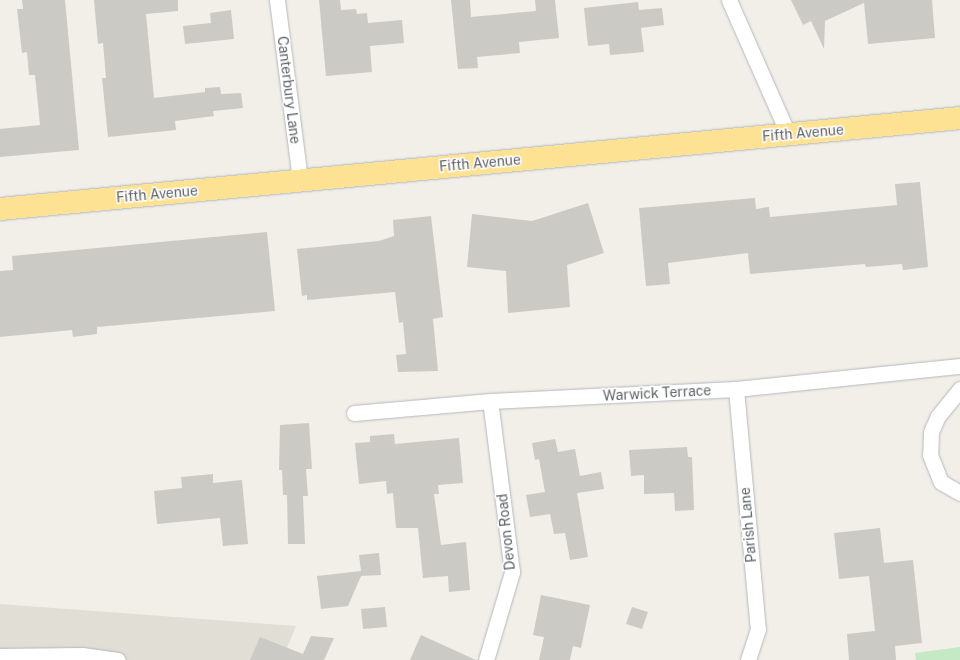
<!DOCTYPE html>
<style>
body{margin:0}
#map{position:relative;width:960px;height:660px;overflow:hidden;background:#f1efe8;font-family:"Public Sans",sans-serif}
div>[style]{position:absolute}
.education>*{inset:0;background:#e1ded6}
.green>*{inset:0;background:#c5e8c5}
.building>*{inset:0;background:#cccac5}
.roads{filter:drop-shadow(0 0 1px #b5b8bc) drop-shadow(0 0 1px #b5b8bc)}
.street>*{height:15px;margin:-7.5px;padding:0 7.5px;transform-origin:7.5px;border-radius:7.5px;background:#fff}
.highway>*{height:22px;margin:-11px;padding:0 11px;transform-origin:11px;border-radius:11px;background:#fde293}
span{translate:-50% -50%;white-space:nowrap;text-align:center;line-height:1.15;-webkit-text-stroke:3px #fff;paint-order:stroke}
.street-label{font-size:14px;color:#5f6368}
</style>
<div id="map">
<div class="education">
<i style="clip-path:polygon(0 604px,296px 626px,282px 660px,0 660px)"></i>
</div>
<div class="green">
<i style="clip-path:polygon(960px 647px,960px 660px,916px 660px,915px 653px)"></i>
</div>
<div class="building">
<i style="clip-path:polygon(22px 0,65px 0,79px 150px,0 157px,0 129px,40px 125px,35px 75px,29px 75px,27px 52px,22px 53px,17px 9px,23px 9px)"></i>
<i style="clip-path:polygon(94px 0,178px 0,178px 11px,146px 14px,154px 98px,205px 92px,205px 88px,220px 87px,221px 94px,241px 93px,243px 108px,213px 111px,214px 116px,175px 121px,176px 130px,108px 137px,102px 78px,106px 78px,103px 43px,98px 44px)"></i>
<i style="clip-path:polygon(319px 0,340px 0,341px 10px,356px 9px,357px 14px,367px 13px,368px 23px,402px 20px,404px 43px,370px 46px,372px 72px,326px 76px)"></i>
<i style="clip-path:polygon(451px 0,470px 0,471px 17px,536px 11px,535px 0,555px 0,559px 38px,519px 42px,520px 53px,477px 57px,478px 68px,458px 69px)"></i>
<i style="clip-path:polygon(791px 0,932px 0,935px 38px,868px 44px,864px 3px,825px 21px,824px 49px,811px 21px,803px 25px)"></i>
<i style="clip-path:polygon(638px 2px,639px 10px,662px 8px,664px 25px,641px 28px,644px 52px,610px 55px,609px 44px,588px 46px,584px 8px)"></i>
<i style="clip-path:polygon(231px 10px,234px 39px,185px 44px,183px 26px,211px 23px,210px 13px)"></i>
<i style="clip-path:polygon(920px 182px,928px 267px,903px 270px,902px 264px,866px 267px,865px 264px,750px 274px,748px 253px,668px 263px,670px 284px,646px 286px,639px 208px,755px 198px,756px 209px,769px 207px,770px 217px,897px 205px,895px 184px)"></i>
<i style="clip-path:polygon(588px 203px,604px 253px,567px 265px,570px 307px,508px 313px,506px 271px,467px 267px,472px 214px,532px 221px)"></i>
<i style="clip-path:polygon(431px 216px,443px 317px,433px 319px,438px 371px,398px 372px,396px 355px,406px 354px,403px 322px,399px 323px,395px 292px,307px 300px,307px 295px,302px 296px,297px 249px,379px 241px,394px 236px,393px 220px)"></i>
<i style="clip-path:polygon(267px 232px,275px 311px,97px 327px,97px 334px,73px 337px,72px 330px,0 337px,0 271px,13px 270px,12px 256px)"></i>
<i style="clip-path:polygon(309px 423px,312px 469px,306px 469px,308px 496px,303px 496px,305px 544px,288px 544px,287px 495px,283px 495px,282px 470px,279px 470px,280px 425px)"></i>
<i style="clip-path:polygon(394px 434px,395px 444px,459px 438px,463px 483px,438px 485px,439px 494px,434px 494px,441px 545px,466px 542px,470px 590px,449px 592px,448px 576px,423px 578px,418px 528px,396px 528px,393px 493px,387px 494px,386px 481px,359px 484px,355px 443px,370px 442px,370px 436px)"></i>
<i style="clip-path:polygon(555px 439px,558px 452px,575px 449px,580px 476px,601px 472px,604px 489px,577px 493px,588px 557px,570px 560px,565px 533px,554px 534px,550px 514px,530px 517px,526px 495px,545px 492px,539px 459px,535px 460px,532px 443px)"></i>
<i style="clip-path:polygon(687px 447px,688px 457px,692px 457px,694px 510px,675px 511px,674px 493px,644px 494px,644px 475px,631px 476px,629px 450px)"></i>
<i style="clip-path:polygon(213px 474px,213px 483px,242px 480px,248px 544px,223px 546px,220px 518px,157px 524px,154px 491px,182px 488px,181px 477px)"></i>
<i style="clip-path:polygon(880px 528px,884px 563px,913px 560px,922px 643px,895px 646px,896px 660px,849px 660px,847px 634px,875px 631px,869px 576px,839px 579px,834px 533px)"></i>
<i style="clip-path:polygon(379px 553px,381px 575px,361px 576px,348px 606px,321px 609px,317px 576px,361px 571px,359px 555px)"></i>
<i style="clip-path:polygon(541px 595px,590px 605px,581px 648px,573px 646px,570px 660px,539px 660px,544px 637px,533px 635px)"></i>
<i style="clip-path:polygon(385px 607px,387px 627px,363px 629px,361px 609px)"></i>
<i style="clip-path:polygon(632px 607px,648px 612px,642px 629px,626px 624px)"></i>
<i style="clip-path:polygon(421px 635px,476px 660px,410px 660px)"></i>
<i style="clip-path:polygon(311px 636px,334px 638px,324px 660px,250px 660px,260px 637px,303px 654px)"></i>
</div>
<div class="roads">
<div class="street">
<i style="left:277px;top:0;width:181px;rotate:82.7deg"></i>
<i style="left:729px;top:0;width:146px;rotate:66.2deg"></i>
<i style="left:736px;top:389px;width:241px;rotate:84.8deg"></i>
<i style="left:758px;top:629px;width:33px;rotate:108deg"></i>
<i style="left:960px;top:389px;width:35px;rotate:129deg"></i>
<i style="left:938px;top:416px;width:17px;rotate:114deg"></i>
<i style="left:931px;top:432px;width:23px;rotate:92deg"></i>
<i style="left:930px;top:455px;width:29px;rotate:68deg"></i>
<i style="left:941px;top:482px;width:22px;rotate:30deg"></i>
<i style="left:354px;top:413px;width:137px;rotate:-5deg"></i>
<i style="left:490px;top:401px;width:246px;rotate:-2.8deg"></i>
<i style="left:736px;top:389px;width:225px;rotate:-5.9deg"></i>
<i style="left:0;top:656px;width:82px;rotate:-0.7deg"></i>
<i style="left:82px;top:655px;width:36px;rotate:8deg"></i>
<i style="left:486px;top:660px;width:92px;rotate:-73.5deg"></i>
<i style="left:512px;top:572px;width:172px;rotate:-97.3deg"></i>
</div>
<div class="highway">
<i style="left:0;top:209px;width:964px;rotate:-5.41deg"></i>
</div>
</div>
<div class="street-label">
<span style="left:289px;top:90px;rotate:83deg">Canterbury Lane</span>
<span style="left:803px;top:133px;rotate:-5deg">Fifth Avenue</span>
<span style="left:480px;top:163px;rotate:-5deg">Fifth Avenue</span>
<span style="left:157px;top:194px;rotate:-5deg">Fifth Avenue</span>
<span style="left:657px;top:393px;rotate:-3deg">Warwick Terrace</span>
<span style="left:748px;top:525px;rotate:-95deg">Parish Lane</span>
<span style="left:506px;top:532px;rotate:-96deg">Devon Road</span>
</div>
</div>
